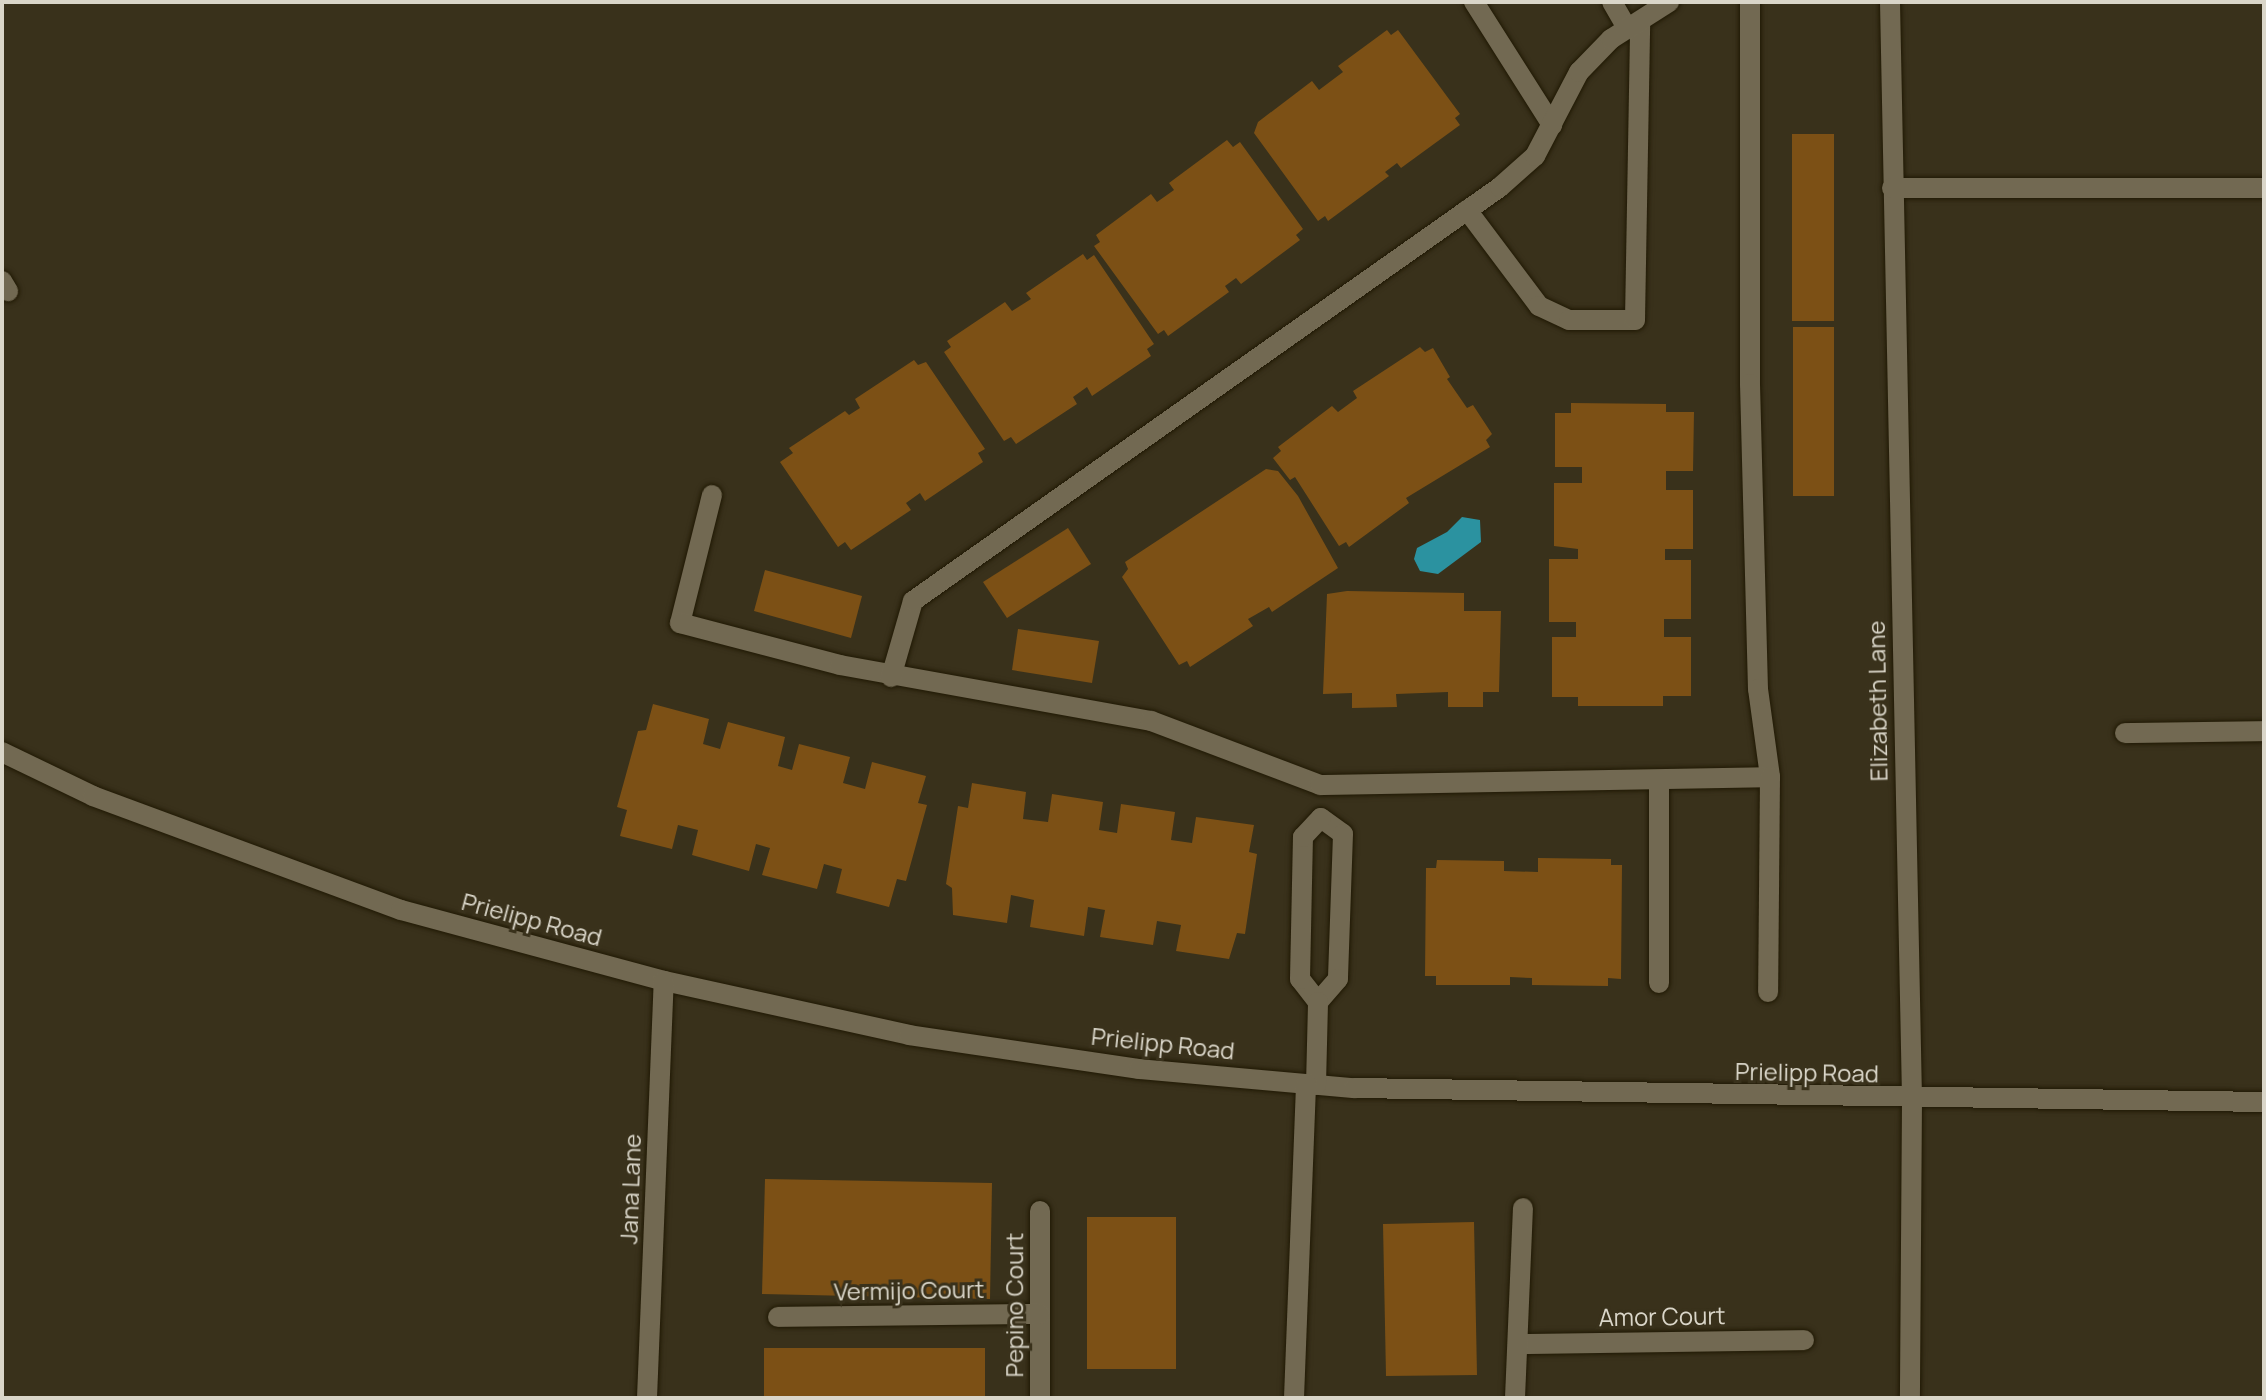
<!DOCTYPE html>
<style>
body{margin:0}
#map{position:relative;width:2266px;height:1400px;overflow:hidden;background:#39311b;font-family:Manrope,sans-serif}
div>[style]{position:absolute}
.water>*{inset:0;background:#2b92a0}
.building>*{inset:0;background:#7c5015}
.roads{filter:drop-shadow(0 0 2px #201904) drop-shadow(0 0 2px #201904)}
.minor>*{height:20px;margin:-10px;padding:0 10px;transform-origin:10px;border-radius:10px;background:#726952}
span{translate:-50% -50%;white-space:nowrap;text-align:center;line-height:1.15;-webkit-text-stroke:6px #39311b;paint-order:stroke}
.street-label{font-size:24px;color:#dad6c9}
.frame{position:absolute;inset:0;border:4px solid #dad6c9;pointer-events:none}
</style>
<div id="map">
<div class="water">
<i style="clip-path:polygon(1462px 517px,1480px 520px,1481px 542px,1438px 574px,1420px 571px,1414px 559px,1417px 548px,1447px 532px)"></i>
</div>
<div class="building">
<i style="clip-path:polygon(1387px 30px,1391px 35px,1398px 30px,1460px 114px,1455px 118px,1460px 125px,1401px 168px,1397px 163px,1385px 172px,1389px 176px,1328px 221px,1325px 216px,1318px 221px,1254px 133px,1258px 122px,1312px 81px,1319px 90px,1343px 72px,1338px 66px)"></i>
<i style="clip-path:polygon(1792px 134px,1834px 134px,1834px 321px,1792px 321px)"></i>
<i style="clip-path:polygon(1227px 140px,1233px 147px,1240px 142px,1303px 229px,1296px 235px,1300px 240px,1241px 284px,1236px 278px,1225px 286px,1229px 292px,1168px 336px,1164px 330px,1158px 334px,1094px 246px,1100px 242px,1096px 235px,1151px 194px,1157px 202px,1174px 190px,1169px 183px)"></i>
<i style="clip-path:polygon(1083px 254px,1087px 260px,1094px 255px,1154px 344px,1147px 349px,1151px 356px,1092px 396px,1087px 387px,1073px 397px,1077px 404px,1016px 444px,1011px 437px,1004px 441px,944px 352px,951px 347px,947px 341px,1005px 302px,1012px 311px,1031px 299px,1026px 293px)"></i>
<i style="clip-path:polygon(1793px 327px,1834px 327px,1834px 496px,1793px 496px)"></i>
<i style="clip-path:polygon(1420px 347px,1425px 352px,1433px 348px,1450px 377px,1447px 379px,1467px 408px,1473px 405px,1492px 434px,1486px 440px,1490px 447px,1406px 498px,1409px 503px,1349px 547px,1346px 542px,1339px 546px,1295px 477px,1290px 480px,1273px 458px,1281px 451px,1278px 447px,1332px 406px,1338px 412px,1357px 398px,1353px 391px)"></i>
<i style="clip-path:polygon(914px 360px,918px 365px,926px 362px,985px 449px,978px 453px,983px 462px,925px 501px,920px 493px,906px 503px,911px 510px,851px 550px,845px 542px,838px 547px,780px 462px,793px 453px,789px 448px,845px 411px,849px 415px,860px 408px,855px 399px)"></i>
<i style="clip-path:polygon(1571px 403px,1666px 404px,1666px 412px,1694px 412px,1693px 471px,1666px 471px,1666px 490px,1693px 490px,1693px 549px,1665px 549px,1665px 560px,1691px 560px,1691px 619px,1664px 619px,1664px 637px,1691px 637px,1691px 696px,1663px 696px,1663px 706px,1578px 706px,1578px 697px,1552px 697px,1552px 637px,1576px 637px,1576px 622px,1549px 622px,1549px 559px,1578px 559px,1578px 549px,1554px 546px,1554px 483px,1582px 483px,1582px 467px,1555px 467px,1555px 413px,1571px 413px)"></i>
<i style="clip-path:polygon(1266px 469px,1278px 471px,1298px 496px,1338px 568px,1272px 612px,1269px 607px,1248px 619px,1253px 626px,1190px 667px,1187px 661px,1179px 665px,1122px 577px,1128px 569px,1125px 562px)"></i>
<i style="clip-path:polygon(1068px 528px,1091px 564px,1007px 618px,983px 582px)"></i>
<i style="clip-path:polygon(765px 570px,862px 596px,851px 638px,754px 611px)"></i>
<i style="clip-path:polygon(1347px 591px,1464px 593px,1464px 611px,1501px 611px,1499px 692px,1483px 692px,1483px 707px,1448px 707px,1448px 692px,1396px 694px,1397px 707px,1352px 708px,1352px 693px,1323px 694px,1327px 594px)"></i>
<i style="clip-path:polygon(1018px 629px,1099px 641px,1092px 683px,1012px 670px)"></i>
<i style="clip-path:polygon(653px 704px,709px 719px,703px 744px,720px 749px,728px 722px,785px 737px,778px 766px,792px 770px,799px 744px,850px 757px,843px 783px,865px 789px,872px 762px,926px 776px,918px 803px,927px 805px,906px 881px,897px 879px,889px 907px,836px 893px,842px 869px,824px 864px,817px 889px,762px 875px,770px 848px,756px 844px,749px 871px,692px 855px,698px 830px,678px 825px,672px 849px,620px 836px,627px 810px,617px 807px,638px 731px,646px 730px)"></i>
<i style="clip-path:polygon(972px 783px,1026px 792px,1023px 819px,1048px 822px,1052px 794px,1103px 802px,1099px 830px,1117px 833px,1121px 804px,1175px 812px,1171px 840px,1192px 843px,1196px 817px,1254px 825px,1249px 852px,1257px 854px,1245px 934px,1237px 933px,1229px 959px,1176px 951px,1181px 925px,1157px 921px,1153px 945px,1100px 937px,1105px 910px,1088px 907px,1084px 936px,1030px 927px,1034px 900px,1011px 895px,1007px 923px,953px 915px,952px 888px,946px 884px,958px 806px,968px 808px)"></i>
<i style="clip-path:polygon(1538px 858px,1611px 859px,1611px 865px,1622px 865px,1621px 979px,1608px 978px,1608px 986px,1532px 985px,1532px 978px,1510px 977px,1510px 985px,1436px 985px,1436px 976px,1425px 976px,1426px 868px,1436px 868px,1437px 860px,1504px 861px,1504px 871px,1538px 872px)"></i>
<i style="clip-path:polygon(765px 1179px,992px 1183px,990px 1299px,762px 1294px)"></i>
<i style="clip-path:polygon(1087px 1217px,1176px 1217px,1176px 1369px,1087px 1369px)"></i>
<i style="clip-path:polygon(1474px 1222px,1477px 1375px,1386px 1376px,1383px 1224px)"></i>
<i style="clip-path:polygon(764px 1348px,985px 1348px,985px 1398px,764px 1398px)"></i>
</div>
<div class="roads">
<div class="minor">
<i style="left:1474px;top:2px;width:146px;rotate:57.6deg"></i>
<i style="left:1612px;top:2px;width:30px;rotate:60deg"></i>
<i style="left:1750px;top:2px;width:382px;rotate:90deg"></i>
<i style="left:1750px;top:384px;width:305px;rotate:88.5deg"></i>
<i style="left:1758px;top:689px;width:89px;rotate:82.2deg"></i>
<i style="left:1890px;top:2px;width:1098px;rotate:88.85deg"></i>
<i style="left:1912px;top:1100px;width:298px;rotate:90.4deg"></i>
<i style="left:1892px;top:188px;width:372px"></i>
<i style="left:1467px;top:210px;width:120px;rotate:53.1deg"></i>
<i style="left:1539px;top:306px;width:33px;rotate:25deg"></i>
<i style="left:1569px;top:320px;width:66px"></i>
<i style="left:1635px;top:320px;width:299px;rotate:-89deg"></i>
<i style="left:2px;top:281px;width:12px;rotate:59deg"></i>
<i style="left:712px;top:495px;width:132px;rotate:104deg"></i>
<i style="left:680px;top:623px;width:165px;rotate:14.7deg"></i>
<i style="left:840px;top:665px;width:316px;rotate:10.2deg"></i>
<i style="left:1151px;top:721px;width:181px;rotate:20.7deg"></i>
<i style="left:1320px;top:785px;width:450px;rotate:-1deg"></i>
<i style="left:1770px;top:777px;width:215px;rotate:90.5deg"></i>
<i style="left:891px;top:677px;width:79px;rotate:-73.9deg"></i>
<i style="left:913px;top:601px;width:718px;rotate:-35.19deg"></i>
<i style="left:1500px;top:187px;width:47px;rotate:-41.5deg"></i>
<i style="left:1535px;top:156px;width:95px;rotate:-62.4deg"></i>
<i style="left:1579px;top:72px;width:46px;rotate:-45.9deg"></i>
<i style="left:1611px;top:39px;width:69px;rotate:-32.5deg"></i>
<i style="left:2125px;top:733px;width:139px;rotate:-0.8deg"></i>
<i style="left:2px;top:752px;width:101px;rotate:25.8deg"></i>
<i style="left:93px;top:796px;width:328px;rotate:20.3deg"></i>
<i style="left:401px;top:910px;width:272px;rotate:15.1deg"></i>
<i style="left:664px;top:981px;width:251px;rotate:12.4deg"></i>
<i style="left:909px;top:1035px;width:232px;rotate:8.4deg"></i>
<i style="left:1139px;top:1069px;width:216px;rotate:5.1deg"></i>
<i style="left:1354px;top:1088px;width:910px;rotate:0.88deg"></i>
<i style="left:1659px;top:780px;width:203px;rotate:90deg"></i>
<i style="left:1321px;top:818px;width:27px;rotate:36deg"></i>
<i style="left:1343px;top:834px;width:145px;rotate:92deg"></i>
<i style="left:1338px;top:979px;width:30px;rotate:131deg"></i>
<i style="left:1318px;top:1002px;width:29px;rotate:-128deg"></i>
<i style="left:1300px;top:979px;width:142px;rotate:-88.8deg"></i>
<i style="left:1303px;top:837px;width:26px;rotate:-47deg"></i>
<i style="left:1316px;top:1085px;width:83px;rotate:-88.6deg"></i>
<i style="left:1040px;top:1211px;width:187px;rotate:90deg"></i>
<i style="left:778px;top:1317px;width:262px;rotate:-0.7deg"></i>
<i style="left:1521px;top:1344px;width:283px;rotate:-0.8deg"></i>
<i style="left:647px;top:1398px;width:417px;rotate:-87.7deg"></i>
<i style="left:1294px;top:1398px;width:314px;rotate:-87.8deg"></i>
<i style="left:1515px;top:1398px;width:190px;rotate:-87.6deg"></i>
</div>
</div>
<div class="street-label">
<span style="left:1877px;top:701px;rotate:-91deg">Elizabeth Lane</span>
<span style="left:532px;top:919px;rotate:15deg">Prielipp Road</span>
<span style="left:1163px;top:1043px;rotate:6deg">Prielipp Road</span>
<span style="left:1807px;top:1072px;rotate:1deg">Prielipp Road</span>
<span style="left:630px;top:1189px;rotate:-88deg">Jana Lane</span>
<span style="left:909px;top:1290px;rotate:-1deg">Vermijo Court</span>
<span style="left:1014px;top:1305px;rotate:-90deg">Pepino Court</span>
<span style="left:1662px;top:1316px;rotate:-1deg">Amor Court</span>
</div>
<div class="frame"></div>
</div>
